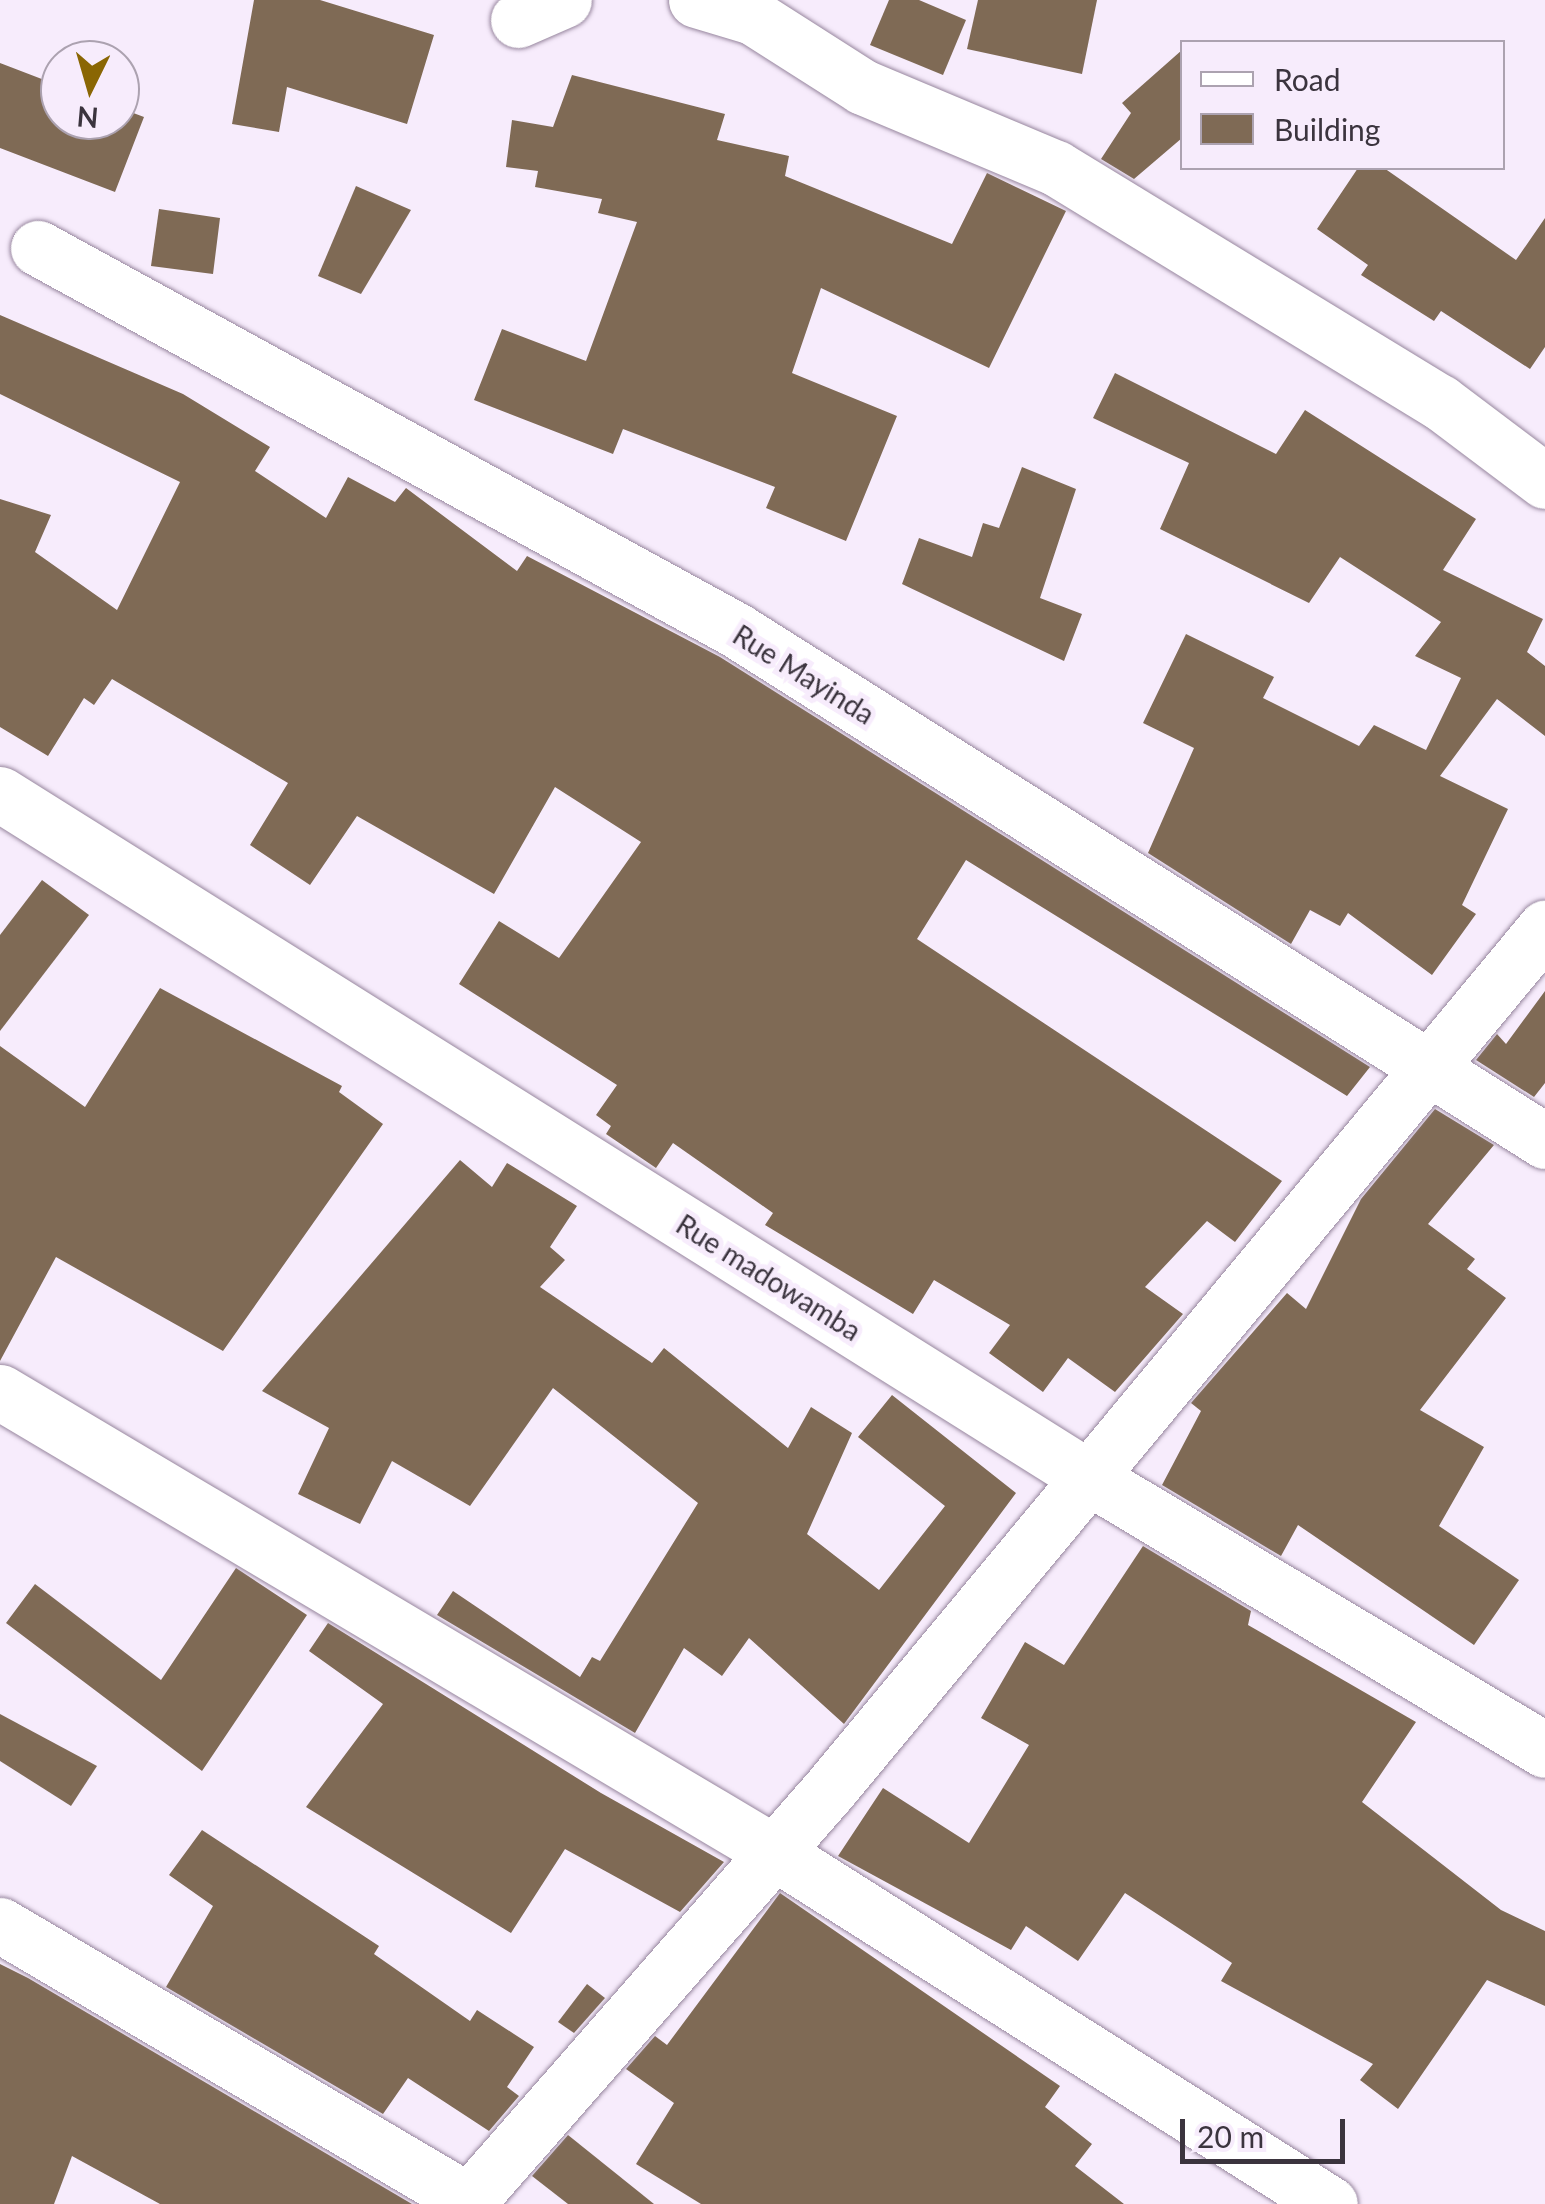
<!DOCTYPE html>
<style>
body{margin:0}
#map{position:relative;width:1545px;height:2204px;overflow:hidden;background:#f7ecfc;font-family:Lato,sans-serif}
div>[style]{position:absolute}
.building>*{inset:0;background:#7f6a55}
.roads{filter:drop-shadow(0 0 2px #97869e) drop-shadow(0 0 2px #97869e)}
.minor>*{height:55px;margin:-27.5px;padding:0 27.5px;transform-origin:27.5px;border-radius:27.5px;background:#fff}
span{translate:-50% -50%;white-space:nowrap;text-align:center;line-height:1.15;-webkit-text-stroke:10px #f7ecfc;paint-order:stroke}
.street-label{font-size:28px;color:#3b343e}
.legend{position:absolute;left:1180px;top:40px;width:325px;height:130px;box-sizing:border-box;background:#f7ecfc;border:2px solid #aca2b0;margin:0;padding:12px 18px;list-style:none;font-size:30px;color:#3b343e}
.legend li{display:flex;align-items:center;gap:20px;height:50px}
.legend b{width:50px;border:2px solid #aca2b0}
.north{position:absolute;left:40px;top:40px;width:100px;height:100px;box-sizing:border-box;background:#f7ecfc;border:2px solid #aca2b0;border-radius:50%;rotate:185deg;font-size:28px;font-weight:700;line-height:40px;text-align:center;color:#3b343e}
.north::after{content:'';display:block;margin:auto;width:35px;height:45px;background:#8a6604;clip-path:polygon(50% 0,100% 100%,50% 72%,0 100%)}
.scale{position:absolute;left:1180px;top:2119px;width:165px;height:45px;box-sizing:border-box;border:5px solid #3b343e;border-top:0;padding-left:12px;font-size:30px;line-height:35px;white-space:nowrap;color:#3b343e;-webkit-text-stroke:8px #f7ecfc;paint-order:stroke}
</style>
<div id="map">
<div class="building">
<i style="clip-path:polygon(254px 0,320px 0,434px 35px,407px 124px,287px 87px,279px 132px,232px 124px)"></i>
<i style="clip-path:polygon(889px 0,919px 0,966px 20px,943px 75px,870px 45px)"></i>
<i style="clip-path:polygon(978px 0,1097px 0,1082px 74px,967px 49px)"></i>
<i style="clip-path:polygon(1182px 50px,1182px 138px,1134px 179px,1101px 159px,1131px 113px,1122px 103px)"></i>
<i style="clip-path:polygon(0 63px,60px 86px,60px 120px,120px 120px,120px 108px,144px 117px,115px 192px,0 148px)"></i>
<i style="clip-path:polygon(572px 75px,725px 114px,717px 140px,789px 156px,785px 176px,952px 244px,987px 173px,1066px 211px,989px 368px,821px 288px,792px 373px,897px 416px,846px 541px,766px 508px,775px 487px,623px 429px,613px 454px,474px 400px,502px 329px,586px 361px,637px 222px,598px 213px,602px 199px,535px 187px,538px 171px,506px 167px,512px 120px,553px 127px)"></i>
<i style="clip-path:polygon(1358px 168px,1384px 168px,1516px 260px,1545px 218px,1545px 347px,1530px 369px,1441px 311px,1434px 321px,1361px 275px,1368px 265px,1317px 229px)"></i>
<i style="clip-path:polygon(356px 186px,411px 210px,361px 294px,318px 276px)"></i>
<i style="clip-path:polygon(159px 209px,220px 218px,213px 274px,151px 266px)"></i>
<i style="clip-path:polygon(0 315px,183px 394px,270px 447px,255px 471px,326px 518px,348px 477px,395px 502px,406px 488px,517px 571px,527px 556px,720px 657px,1370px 1067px,1347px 1096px,966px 860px,917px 939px,1282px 1181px,1235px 1242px,1207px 1221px,1145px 1287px,1183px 1314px,1115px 1392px,1068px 1358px,1043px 1392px,989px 1353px,1010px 1325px,934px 1280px,913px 1314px,765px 1225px,773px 1213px,673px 1143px,656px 1168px,606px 1134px,611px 1126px,596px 1115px,617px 1085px,459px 984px,499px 921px,559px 958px,641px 842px,555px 787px,494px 894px,357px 816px,310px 885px,250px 845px,288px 783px,112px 679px,94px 705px,84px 698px,48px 756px,0 727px,0 499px,51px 515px,35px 552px,117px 610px,180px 482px,0 394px)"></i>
<i style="clip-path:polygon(1115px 373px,1276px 454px,1305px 410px,1476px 519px,1443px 570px,1543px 619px,1527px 652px,1545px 666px,1545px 736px,1497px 699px,1440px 776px,1508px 809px,1462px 905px,1476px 914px,1432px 975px,1348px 913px,1340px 926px,1310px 910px,1291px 944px,1148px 853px,1194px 748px,1143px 723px,1186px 634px,1274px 677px,1263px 698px,1359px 746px,1374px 725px,1426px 750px,1461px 678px,1415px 656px,1441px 622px,1340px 557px,1309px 603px,1160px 529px,1189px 463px,1093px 418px)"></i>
<i style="clip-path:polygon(1022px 467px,1076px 489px,1040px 598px,1082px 614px,1064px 661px,902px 584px,919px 538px,972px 557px,983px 523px,999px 528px)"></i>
<i style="clip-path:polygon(42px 880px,89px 915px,0 1031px,0 935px)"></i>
<i style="clip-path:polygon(160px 988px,342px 1086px,339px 1092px,383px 1124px,223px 1351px,56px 1257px,0 1361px,0 1046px,85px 1107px)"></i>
<i style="clip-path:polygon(1545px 991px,1545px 1083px,1534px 1097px,1476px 1060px,1497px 1034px,1506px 1044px)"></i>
<i style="clip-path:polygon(1435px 1109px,1494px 1145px,1428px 1224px,1475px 1259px,1467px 1269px,1506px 1298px,1420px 1410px,1484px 1447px,1439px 1526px,1519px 1580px,1474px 1645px,1298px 1525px,1281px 1556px,1162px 1485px,1201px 1411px,1191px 1403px,1287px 1293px,1306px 1309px,1361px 1199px)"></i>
<i style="clip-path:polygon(460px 1160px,492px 1187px,507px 1163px,577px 1206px,550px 1247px,565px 1260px,540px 1287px,652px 1363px,664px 1348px,788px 1448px,811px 1407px,852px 1433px,807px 1534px,879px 1590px,945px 1506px,858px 1437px,892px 1395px,1016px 1493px,844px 1724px,749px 1638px,722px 1676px,684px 1648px,635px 1733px,437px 1615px,453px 1591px,580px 1677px,592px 1657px,600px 1661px,698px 1503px,553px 1388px,470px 1506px,392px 1461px,360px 1524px,298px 1494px,329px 1428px,262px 1391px)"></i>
<i style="clip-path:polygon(1143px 1546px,1251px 1611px,1248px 1625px,1416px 1722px,1362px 1802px,1501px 1910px,1545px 1931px,1545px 2006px,1487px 1980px,1398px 2109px,1360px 2080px,1373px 2064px,1221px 1981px,1232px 1963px,1125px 1893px,1078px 1961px,1026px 1926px,1011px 1950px,838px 1856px,883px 1788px,969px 1843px,1029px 1745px,981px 1718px,1025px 1642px,1064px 1665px)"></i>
<i style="clip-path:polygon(236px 1568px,307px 1615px,202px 1771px,6px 1623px,35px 1584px,161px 1680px)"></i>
<i style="clip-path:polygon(328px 1623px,601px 1793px,724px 1862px,680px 1912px,565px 1849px,511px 1933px,306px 1807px,383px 1704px,309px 1651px)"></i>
<i style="clip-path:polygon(0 1714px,97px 1766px,71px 1806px,0 1761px)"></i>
<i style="clip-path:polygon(202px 1830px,379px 1946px,374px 1954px,470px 2021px,477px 2010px,534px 2047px,507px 2087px,519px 2096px,489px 2131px,408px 2078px,383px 2114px,166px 1987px,213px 1906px,169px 1875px)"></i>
<i style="clip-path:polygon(780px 1893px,1060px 2086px,1045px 2107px,1092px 2144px,1075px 2166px,1124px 2204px,701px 2204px,636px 2164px,674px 2103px,626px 2069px,655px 2036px,667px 2045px)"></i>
<i style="clip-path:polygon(0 1964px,28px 1978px,412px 2204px,160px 2204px,72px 2156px,54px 2204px,0 2204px)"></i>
<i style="clip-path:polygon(587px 1984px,605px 1998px,574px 2033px,558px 2022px)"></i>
<i style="clip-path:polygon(568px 2135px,654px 2204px,568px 2204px,532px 2176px)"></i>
</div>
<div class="roads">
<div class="minor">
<i style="left:696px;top:0;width:59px;rotate:16.6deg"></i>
<i style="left:753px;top:17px;width:130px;rotate:32.5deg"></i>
<i style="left:863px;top:87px;width:209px;rotate:22.8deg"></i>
<i style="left:1056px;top:168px;width:450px;rotate:31.4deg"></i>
<i style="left:1440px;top:402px;width:131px;rotate:37deg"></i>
<i style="left:518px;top:20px;width:50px;rotate:-23.5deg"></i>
<i style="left:38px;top:248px;width:796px;rotate:28.69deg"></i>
<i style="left:736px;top:630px;width:957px;rotate:32.28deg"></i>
<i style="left:0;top:794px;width:1285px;rotate:32.12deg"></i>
<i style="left:1088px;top:1477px;width:532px;rotate:30.85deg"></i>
<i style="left:0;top:1392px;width:898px;rotate:30.73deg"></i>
<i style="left:772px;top:1851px;width:660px;rotate:32.32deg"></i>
<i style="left:0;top:1925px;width:550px;rotate:30.48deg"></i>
<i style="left:466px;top:2204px;width:551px;rotate:-48.76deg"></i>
<i style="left:829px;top:1790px;width:1121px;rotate:-50.29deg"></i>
</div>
</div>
<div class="street-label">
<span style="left:804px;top:674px;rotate:32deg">Rue Mayinda</span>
<span style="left:769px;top:1277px;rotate:32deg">Rue madowamba</span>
</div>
<ul class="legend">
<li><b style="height:12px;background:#fff"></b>Road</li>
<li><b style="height:28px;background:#7f6a55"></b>Building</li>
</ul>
<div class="north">N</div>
<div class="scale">20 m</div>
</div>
